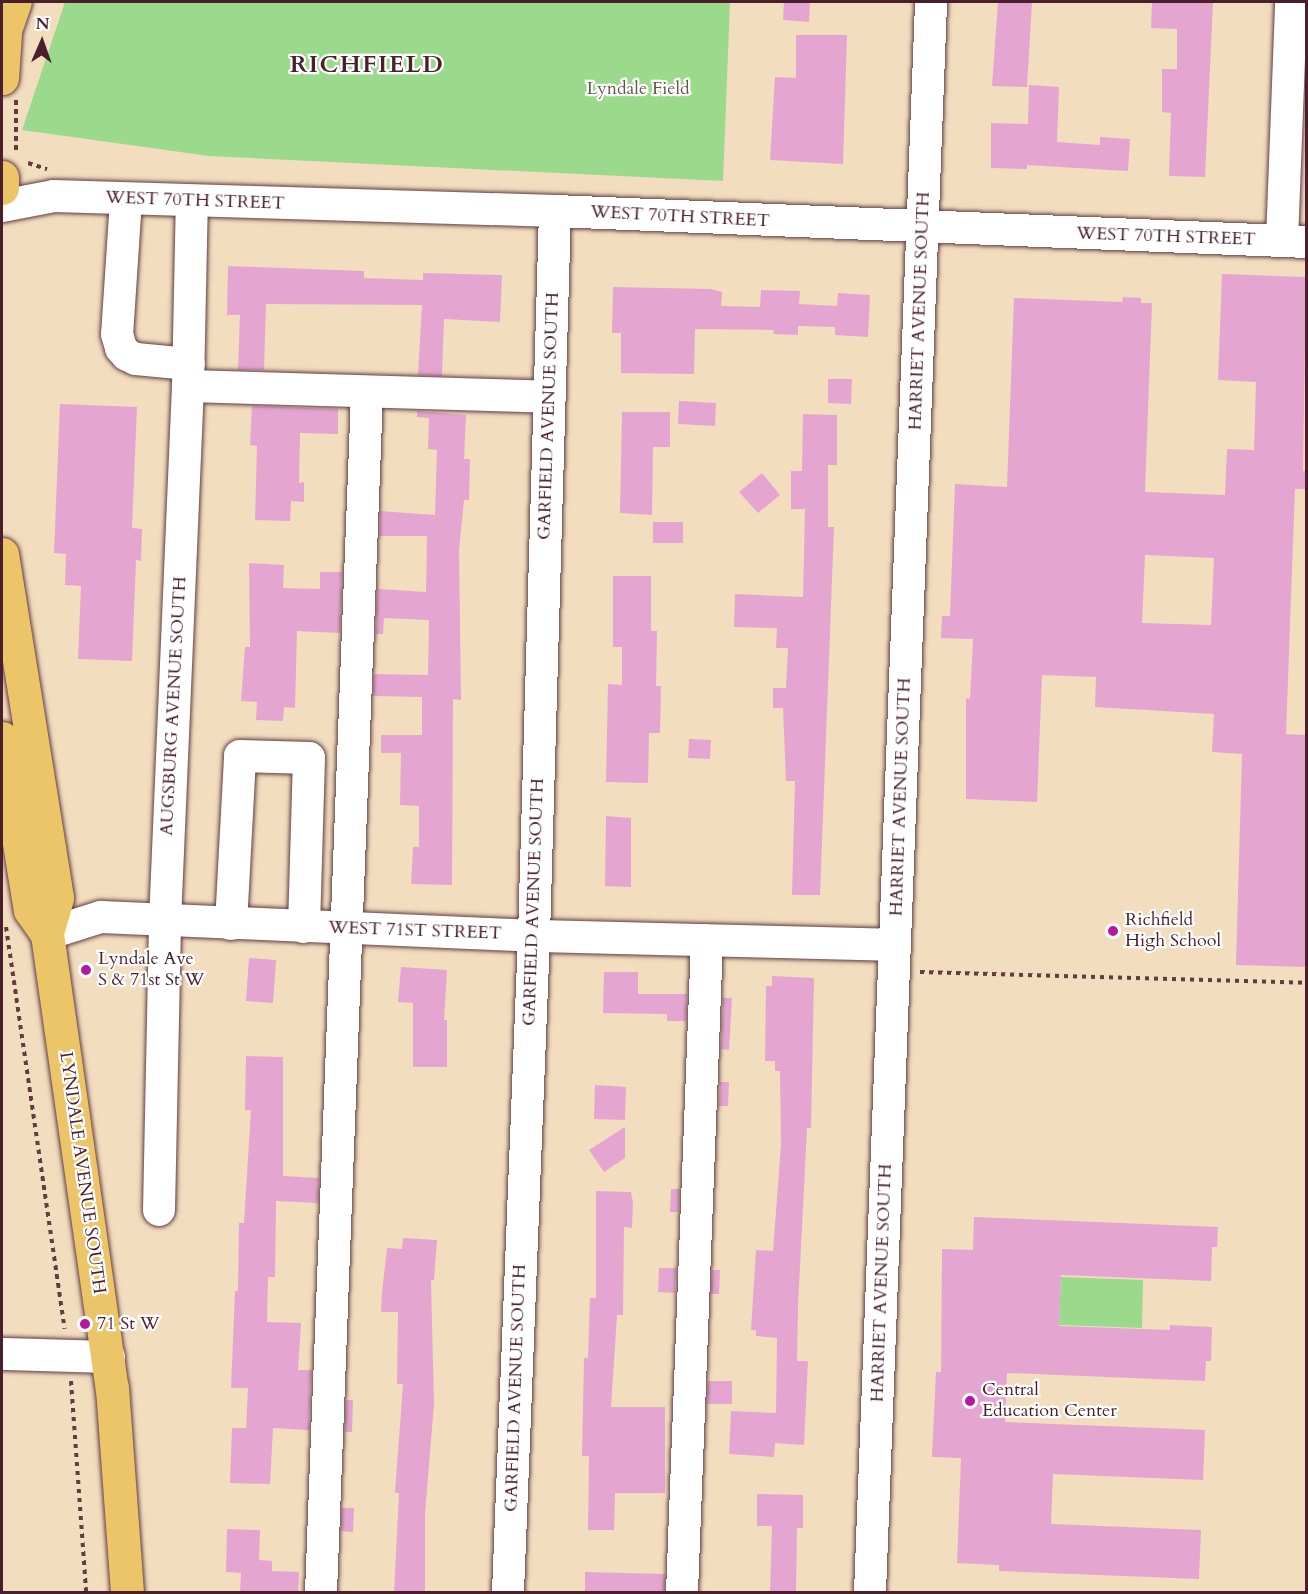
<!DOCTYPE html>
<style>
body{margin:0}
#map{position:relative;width:1308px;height:1594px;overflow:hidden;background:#f2ddbf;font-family:Cardo,serif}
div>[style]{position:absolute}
.green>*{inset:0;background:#9bd98d}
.building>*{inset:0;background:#e4a6d0}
.path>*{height:4px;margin-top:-2px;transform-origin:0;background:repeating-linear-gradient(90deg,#633c41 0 4.5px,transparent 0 9px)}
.roads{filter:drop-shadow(0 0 2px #633c41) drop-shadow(0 0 2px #633c41)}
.minor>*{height:32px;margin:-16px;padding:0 16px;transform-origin:16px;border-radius:16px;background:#fff}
.major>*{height:33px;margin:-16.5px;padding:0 16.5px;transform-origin:16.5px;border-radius:16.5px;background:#edc569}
.dots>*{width:16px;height:16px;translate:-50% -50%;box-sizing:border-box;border:3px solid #fff;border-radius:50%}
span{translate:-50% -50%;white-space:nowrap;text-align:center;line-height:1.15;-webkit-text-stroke:4.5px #fff;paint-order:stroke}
.park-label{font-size:18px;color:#625748}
.street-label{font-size:18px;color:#4a1f2b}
.poi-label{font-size:18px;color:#4a1f2b}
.left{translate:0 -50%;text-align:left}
.district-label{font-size:24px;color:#4a1f2b;font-weight:700;letter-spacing:1.5px}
.frame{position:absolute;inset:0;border:3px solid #4a1f2b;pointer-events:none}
.north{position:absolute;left:12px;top:12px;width:60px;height:60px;-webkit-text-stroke:4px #fff;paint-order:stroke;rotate:2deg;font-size:16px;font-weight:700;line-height:24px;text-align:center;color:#4a1f2b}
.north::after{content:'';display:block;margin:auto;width:21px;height:27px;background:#4a1f2b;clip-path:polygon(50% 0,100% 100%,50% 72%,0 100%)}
</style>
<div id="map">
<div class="green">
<i style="clip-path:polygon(65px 2px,730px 2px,723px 181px,209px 156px,22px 130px)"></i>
<i style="clip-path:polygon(1061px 1277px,1143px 1280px,1142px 1328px,1059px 1325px)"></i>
</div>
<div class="building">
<i style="clip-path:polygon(784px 2px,810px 2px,809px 22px,783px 20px)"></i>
<i style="clip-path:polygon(998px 2px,1032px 2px,1027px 87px,992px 86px)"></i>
<i style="clip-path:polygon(1152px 2px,1213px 2px,1205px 177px,1169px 176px,1171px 113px,1162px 112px,1162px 69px,1177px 69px,1177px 29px,1151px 28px)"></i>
<i style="clip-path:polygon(796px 35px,847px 35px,843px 164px,770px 160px,775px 77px,796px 78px)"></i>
<i style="clip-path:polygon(1029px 85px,1059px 87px,1057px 142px,1100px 145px,1100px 137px,1130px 139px,1128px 171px,1027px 165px,1027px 169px,991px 168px,991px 123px,1028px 124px)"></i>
<i style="clip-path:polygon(228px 266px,364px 271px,364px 278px,423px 280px,423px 273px,502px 275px,500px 322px,444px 319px,442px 376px,418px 375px,422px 305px,266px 304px,264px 370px,238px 370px,240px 315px,227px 315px)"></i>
<i style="clip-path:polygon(evenodd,1222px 274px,1306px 277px,1303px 471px,1306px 471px,1306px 489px,1295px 489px,1286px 734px,1306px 735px,1306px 967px,1236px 965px,1242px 754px,1212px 752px,1214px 714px,1095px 707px,1096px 677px,1042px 675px,1037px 802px,966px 799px,966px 698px,970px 699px,973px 639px,941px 638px,942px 616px,950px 616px,955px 484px,1007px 487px,1014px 298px,1122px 302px,1123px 297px,1141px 298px,1141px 303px,1152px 303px,1145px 492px,1225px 495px,1227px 449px,1254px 450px,1256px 382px,1218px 380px,1222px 274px,1145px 555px,1214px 558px,1211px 625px,1142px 623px,1145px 555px)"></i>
<i style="clip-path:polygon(613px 287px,711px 289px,722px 292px,721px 306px,760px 307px,761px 290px,800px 291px,799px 304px,837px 306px,838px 293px,870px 295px,868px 337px,835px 335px,835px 327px,798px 326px,798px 335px,773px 334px,774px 330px,695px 329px,694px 374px,621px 373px,621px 333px,612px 333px)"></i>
<i style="clip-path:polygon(828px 379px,852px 379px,851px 404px,828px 403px)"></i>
<i style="clip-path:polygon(679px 401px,716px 403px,715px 426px,678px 424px)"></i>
<i style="clip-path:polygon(60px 404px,137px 407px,132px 528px,142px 529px,141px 561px,136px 560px,132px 661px,78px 659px,81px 586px,65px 585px,66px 554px,54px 553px)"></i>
<i style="clip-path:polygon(252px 406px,338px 409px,338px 434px,300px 433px,299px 483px,304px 482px,304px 502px,291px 501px,290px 521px,255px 520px,257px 446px,250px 445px)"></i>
<i style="clip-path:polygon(417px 411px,466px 415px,464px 459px,470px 459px,469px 500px,464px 500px,459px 550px,461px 700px,453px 699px,452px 885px,411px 884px,413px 847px,419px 847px,419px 806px,400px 805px,401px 753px,381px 753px,381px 735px,422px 735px,422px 697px,373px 696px,374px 674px,428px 675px,429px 620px,384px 618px,383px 634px,376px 634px,377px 589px,426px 592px,427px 536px,380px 536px,380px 511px,435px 515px,437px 450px,428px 449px,429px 418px,417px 417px)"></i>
<i style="clip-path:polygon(622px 412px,670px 412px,670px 447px,653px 447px,652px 515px,620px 513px)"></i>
<i style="clip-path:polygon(803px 414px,837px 415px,837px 465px,828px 465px,828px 527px,834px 527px,820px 895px,792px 895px,795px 781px,786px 781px,783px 708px,773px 708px,773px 688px,786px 688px,788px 648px,776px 648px,777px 628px,734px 627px,735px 594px,803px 597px,805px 509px,791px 509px,791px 471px,802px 471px)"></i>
<i style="clip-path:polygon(762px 473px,780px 495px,758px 513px,739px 492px)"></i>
<i style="clip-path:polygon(653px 522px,683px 522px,683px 543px,653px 543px)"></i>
<i style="clip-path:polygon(249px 563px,284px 565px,283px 588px,320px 589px,320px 572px,342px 572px,340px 633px,297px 631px,295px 708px,284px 707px,283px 721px,256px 720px,257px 702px,241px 701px,245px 647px,250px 647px)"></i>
<i style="clip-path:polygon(613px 576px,651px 576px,651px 631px,657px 631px,656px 686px,661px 686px,660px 733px,649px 733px,648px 783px,606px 782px,608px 684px,622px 685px,622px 647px,613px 647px)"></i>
<i style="clip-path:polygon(689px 739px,711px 740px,710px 759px,688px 758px)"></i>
<i style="clip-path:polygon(606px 816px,631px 818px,631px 887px,605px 886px)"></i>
<i style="clip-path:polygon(249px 958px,276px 960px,273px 1003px,246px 1001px)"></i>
<i style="clip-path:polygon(401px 967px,447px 970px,444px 1020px,447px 1020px,447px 1067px,413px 1067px,413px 1003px,398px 1002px)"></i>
<i style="clip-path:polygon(604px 972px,638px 972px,638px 994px,687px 994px,686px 1021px,667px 1021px,667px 1014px,603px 1013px)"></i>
<i style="clip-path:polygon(772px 976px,814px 978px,811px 1128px,807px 1128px,798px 1306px,797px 1361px,808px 1361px,804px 1445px,775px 1443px,774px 1457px,729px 1454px,731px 1411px,776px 1413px,777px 1338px,756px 1336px,756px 1330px,751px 1330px,756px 1250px,773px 1251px,781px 1145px,780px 1071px,775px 1071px,775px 1061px,765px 1061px,766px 986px,772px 986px)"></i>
<i style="clip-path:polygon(723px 998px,732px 998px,729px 1050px,721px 1049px)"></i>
<i style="clip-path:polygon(246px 1056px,283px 1057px,283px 1176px,319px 1178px,318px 1203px,276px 1201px,275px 1277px,268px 1277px,267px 1322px,301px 1323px,298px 1370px,311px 1370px,309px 1430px,273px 1428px,270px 1484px,230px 1483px,232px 1428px,246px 1428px,248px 1388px,231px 1388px,235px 1291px,238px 1291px,239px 1223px,244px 1223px,251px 1110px,245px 1110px)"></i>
<i style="clip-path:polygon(720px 1082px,729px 1082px,728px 1106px,719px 1106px)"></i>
<i style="clip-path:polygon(595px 1085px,626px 1087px,625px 1120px,594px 1119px)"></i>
<i style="clip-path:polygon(625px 1127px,625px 1158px,604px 1172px,589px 1150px)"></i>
<i style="clip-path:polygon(671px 1189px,679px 1189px,679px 1212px,670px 1212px)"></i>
<i style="clip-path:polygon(596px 1191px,631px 1192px,633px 1202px,632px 1228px,624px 1227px,623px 1315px,617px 1315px,611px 1407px,665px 1407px,665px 1493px,615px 1493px,614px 1530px,588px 1530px,589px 1456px,582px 1456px,584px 1358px,588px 1358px,590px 1298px,596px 1298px)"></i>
<i style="clip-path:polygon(974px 1217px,1218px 1227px,1217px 1247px,1212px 1247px,1211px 1281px,1061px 1275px,1059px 1326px,1170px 1330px,1170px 1325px,1212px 1327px,1211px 1361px,1206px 1361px,1205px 1381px,1007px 1373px,1005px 1422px,1205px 1430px,1203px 1480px,1053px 1474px,1051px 1524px,1201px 1530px,1199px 1579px,999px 1571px,999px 1565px,957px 1563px,961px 1458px,932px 1457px,936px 1372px,941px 1372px,942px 1249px,973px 1250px)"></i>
<i style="clip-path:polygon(403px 1238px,437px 1240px,434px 1280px,431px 1280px,434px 1404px,425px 1514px,425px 1593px,394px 1593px,399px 1493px,395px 1493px,403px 1384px,397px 1384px,398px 1312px,381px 1312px,382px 1293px,387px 1248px,402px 1249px)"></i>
<i style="clip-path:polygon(659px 1268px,676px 1268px,675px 1293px,658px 1292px)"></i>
<i style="clip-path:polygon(712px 1270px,720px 1270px,719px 1294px,711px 1294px)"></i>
<i style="clip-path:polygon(708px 1381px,732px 1381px,732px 1404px,707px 1404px)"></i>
<i style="clip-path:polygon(346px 1400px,353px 1400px,352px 1432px,345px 1432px)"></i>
<i style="clip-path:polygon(757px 1494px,803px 1495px,803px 1528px,797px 1528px,796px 1593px,770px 1593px,772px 1526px,757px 1526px)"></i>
<i style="clip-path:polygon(342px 1508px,354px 1508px,353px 1532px,341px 1531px)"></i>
<i style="clip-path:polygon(227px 1529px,260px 1530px,259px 1560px,272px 1561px,272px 1571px,299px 1572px,298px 1593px,240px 1593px,241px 1573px,226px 1572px)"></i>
<i style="clip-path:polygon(585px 1572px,665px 1574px,664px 1593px,585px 1593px)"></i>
</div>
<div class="path">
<i style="left:16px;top:100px;width:52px;rotate:90deg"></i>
<i style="left:28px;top:163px;width:20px;rotate:18deg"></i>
<i style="left:6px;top:927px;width:406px;rotate:81.7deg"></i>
<i style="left:920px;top:972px;width:386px;rotate:1.6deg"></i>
<i style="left:71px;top:1381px;width:212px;rotate:85.9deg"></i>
</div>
<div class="roads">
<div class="minor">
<i style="left:126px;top:200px;width:134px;rotate:93.8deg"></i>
<i style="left:117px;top:334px;width:15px;rotate:74deg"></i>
<i style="left:121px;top:348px;width:9px;rotate:49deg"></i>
<i style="left:127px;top:355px;width:10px;rotate:24deg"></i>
<i style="left:136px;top:359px;width:53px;rotate:5.4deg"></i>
<i style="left:2px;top:206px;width:53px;rotate:-10.9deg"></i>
<i style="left:54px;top:196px;width:501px;rotate:1.71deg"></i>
<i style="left:555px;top:211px;width:752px;rotate:2.36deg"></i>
<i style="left:1282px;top:241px;width:239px;rotate:-87.8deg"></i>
<i style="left:188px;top:386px;width:362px;rotate:1.7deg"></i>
<i style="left:231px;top:924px;width:168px;rotate:-86.9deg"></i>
<i style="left:240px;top:756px;width:69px;rotate:1.7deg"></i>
<i style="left:309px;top:758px;width:169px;rotate:91.7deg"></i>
<i style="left:47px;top:934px;width:57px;rotate:-17.5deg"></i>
<i style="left:101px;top:917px;width:433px;rotate:2.5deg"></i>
<i style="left:534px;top:936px;width:360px;rotate:1.4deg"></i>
<i style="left:159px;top:1210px;width:289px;rotate:-88.8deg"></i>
<i style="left:165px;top:921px;width:535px;rotate:-87.54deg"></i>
<i style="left:188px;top:386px;width:184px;rotate:-88.8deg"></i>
<i style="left:2px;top:1354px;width:107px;rotate:1.6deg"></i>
<i style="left:321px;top:1592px;width:1200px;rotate:-87.8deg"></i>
<i style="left:508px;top:1592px;width:657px;rotate:-87.73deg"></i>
<i style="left:534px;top:936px;width:725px;rotate:-88.34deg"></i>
<i style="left:682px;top:1592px;width:652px;rotate:-87.8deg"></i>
<i style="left:870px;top:1592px;width:1591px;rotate:-87.8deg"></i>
</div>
<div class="major">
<i style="left:2px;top:39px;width:39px;rotate:-71deg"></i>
<i style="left:2px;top:78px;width:45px;rotate:-86.2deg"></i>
<i style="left:2px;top:177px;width:11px;rotate:90deg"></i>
<i style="left:2px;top:554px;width:348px;rotate:80.9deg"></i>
<i style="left:57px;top:898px;width:37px;rotate:106deg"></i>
<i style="left:47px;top:934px;width:459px;rotate:81.9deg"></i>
<i style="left:112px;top:1388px;width:205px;rotate:85.8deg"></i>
<i style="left:2px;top:738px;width:174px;rotate:80.8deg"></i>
<i style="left:30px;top:910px;width:29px;rotate:55deg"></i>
</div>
</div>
<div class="dots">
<i style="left:1113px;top:931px;background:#b5179e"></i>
<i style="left:86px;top:970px;background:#b5179e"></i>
<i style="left:85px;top:1324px;background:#b5179e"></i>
<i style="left:970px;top:1401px;background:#b5179e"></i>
</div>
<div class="park-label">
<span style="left:638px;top:89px">Lyndale Field</span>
</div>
<div class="street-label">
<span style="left:195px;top:201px;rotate:2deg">WEST 70TH STREET</span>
<span style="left:680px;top:217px;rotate:3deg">WEST 70TH STREET</span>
<span style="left:1166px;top:237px;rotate:2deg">WEST 70TH STREET</span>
<span style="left:920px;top:311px;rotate:-88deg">HARRIET AVENUE SOUTH</span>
<span style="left:549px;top:416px;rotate:-88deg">GARFIELD AVENUE SOUTH</span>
<span style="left:174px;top:706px;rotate:-87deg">AUGSBURG AVENUE SOUTH</span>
<span style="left:901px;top:797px;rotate:-88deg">HARRIET AVENUE SOUTH</span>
<span style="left:534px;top:902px;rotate:-88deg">GARFIELD AVENUE SOUTH</span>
<span style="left:415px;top:931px;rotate:2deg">WEST 71ST STREET</span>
<span style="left:82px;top:1173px;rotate:82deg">LYNDALE AVENUE SOUTH</span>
<span style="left:882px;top:1283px;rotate:-88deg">HARRIET AVENUE SOUTH</span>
<span style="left:516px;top:1388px;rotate:-88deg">GARFIELD AVENUE SOUTH</span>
</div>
<div class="poi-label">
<span class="left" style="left:1125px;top:931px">Richfield<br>High School</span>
<span class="left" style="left:98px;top:970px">Lyndale Ave<br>S &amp; 71st St W</span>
<span class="left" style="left:97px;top:1324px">71 St W</span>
<span class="left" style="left:982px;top:1401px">Central<br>Education Center</span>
</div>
<div class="district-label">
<span style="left:367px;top:65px">RICHFIELD</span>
</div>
<div class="frame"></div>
<div class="north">N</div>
</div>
